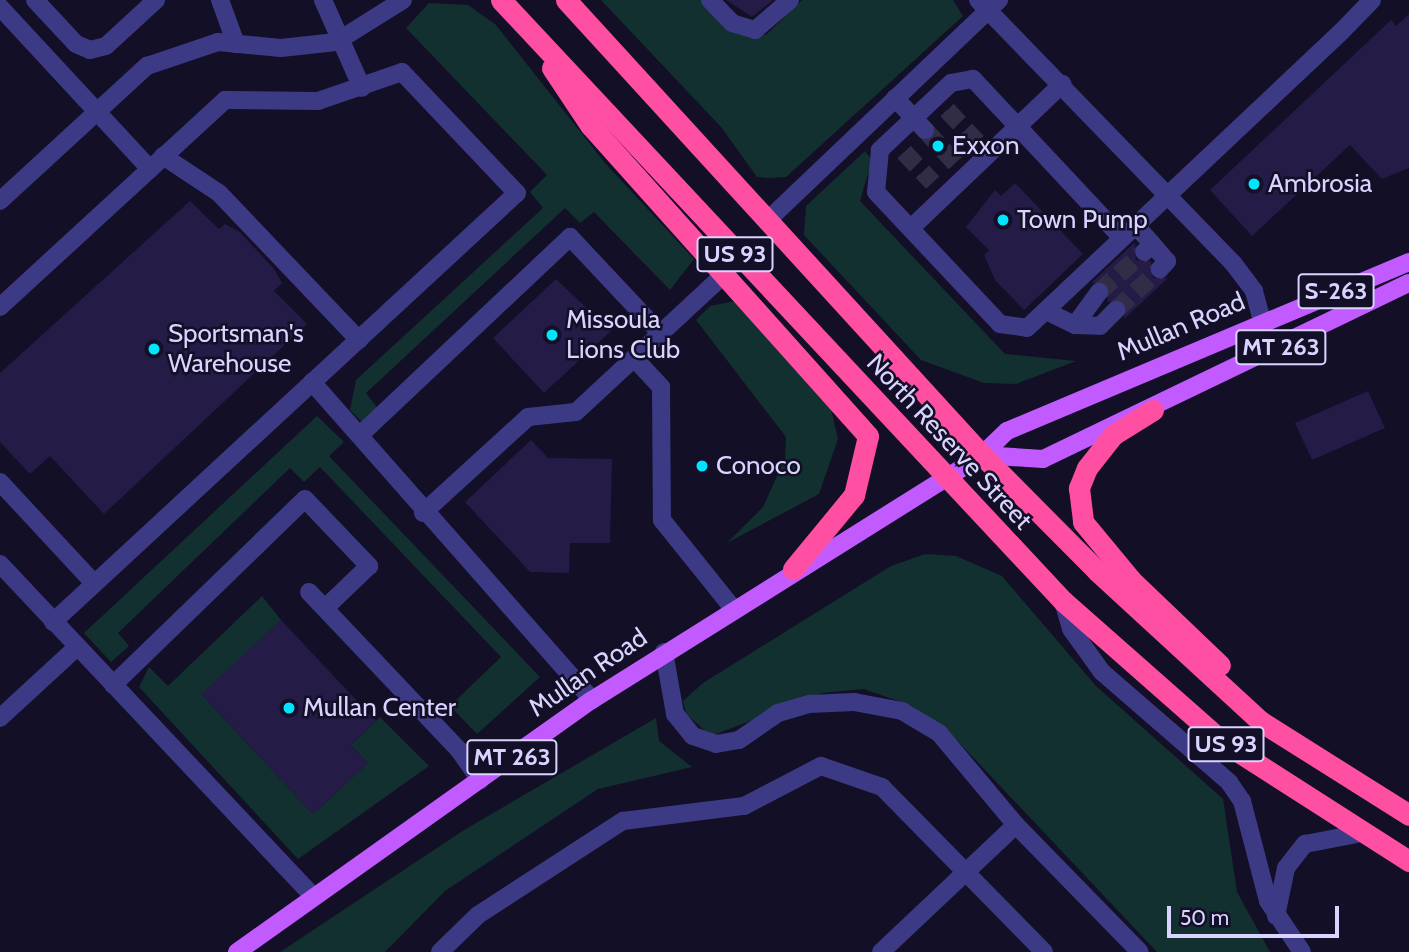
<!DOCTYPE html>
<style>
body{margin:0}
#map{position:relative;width:1409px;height:952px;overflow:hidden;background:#130f26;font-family:Cabin,sans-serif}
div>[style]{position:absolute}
.green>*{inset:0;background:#12302f}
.building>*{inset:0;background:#241b47}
.minor-tunnel>*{height:18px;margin-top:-9px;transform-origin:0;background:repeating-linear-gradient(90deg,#312d47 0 18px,transparent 0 27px)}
.minor>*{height:18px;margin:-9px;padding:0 9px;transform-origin:9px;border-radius:9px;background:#3d3a85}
.major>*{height:18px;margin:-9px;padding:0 9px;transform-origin:9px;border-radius:9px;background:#c25bff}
.highway>*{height:21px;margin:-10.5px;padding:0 10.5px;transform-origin:10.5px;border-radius:10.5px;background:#ff4fa3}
.dots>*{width:19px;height:19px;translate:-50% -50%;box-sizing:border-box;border:4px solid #130f26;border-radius:50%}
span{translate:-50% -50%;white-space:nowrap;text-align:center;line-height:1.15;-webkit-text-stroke:5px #130f26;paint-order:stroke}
.shield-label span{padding:2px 5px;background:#130f26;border:2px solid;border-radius:5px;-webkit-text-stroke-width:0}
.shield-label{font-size:24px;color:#d9d4ff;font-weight:700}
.poi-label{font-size:26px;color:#d9d4ff}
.left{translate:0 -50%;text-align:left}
.street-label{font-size:26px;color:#d9d4ff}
.scale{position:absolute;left:1167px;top:906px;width:172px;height:32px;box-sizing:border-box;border:4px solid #d9d4ff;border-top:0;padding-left:9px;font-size:21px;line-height:24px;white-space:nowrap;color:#d9d4ff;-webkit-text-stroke:5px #130f26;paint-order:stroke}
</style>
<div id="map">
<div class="green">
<i style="clip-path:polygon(601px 0,705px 0,749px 38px,767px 34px,802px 0,953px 0,963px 16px,786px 177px,769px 178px,757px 177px,721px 127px)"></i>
<i style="clip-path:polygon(429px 3px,468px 5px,496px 25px,605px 163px,694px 259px,670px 290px,594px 212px,580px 223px,565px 208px,366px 393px,379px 410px,364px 424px,350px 410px,356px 380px,543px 208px,530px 192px,547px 175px,406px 28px)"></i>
<i style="clip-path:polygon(865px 151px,872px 160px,860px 201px,1005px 354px,1076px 361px,1016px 384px,984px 383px,921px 360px,804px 235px,806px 206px)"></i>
<i style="clip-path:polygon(735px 301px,831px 409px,838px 439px,819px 494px,727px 543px,763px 507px,785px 459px,786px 437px,696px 320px,710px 306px)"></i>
<i style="clip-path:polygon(317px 416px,344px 442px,329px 456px,540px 677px,477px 734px,450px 706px,501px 657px,320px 467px,304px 482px,290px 468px,118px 633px,129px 646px,111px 662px,84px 633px)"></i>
<i style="clip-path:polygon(925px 554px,956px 556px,1002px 576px,1096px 686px,1223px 799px,1237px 892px,1270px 952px,1157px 952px,950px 733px,912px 706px,864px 689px,822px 693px,711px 736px,686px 714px,683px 701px,703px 683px,891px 566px)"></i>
<i style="clip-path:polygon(262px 596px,281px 620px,202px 695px,313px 814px,368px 763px,351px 745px,380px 717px,429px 766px,298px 859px,139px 687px,149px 667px,168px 686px)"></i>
<i style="clip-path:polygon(656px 718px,659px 741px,692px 767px,598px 789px,445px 891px,385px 952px,280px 952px,464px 830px)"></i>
</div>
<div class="building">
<i style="clip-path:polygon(726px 0,773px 0,752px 17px)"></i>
<i style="clip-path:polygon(1409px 14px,1409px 168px,1382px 179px,1350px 145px,1252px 236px,1210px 190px,1391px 20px,1396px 26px)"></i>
<i style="clip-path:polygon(1015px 183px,1083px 254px,1024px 310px,995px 280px,984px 255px,989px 250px,966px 227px,995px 190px,1001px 196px)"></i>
<i style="clip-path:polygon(190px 201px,219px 229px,225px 224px,240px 232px,274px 269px,282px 283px,274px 291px,307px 324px,104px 514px,50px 456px,30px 474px,0 442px,0 373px)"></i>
<i style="clip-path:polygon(1135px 242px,1136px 260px,1151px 261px,1153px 278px,1168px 278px,1124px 319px,1124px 303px,1108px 302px,1105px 282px,1091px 283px)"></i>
<i style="clip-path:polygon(556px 279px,611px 331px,544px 393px,493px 338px)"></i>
<i style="clip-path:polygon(1368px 391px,1385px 428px,1312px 460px,1295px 423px)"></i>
<i style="clip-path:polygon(531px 440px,548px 458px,612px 459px,610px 543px,570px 543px,569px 573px,530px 572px,465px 502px)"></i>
<i style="clip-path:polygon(281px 620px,376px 721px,351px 745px,368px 763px,313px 814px,201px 694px)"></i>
</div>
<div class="minor-tunnel">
<i style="left:947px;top:110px;width:44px;rotate:46.8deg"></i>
<i style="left:925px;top:130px;width:45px;rotate:47.7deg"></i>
<i style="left:904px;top:152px;width:42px;rotate:46.9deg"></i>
<i style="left:1099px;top:292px;width:60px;rotate:-41.6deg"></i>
<i style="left:1116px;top:310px;width:60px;rotate:-43deg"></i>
</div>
<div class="minor">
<i style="left:35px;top:0;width:60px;rotate:47deg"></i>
<i style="left:76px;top:44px;width:15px;rotate:23deg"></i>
<i style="left:90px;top:50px;width:16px;rotate:-14deg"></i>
<i style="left:106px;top:46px;width:68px;rotate:-42.6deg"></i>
<i style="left:220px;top:0;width:47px;rotate:70deg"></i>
<i style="left:323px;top:0;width:96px;rotate:66.1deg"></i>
<i style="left:710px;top:0;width:32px;rotate:46deg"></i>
<i style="left:732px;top:23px;width:24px;rotate:17deg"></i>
<i style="left:755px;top:30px;width:46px;rotate:-40.6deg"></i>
<i style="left:978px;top:0;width:366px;rotate:45.9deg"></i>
<i style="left:1233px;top:263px;width:35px;rotate:53deg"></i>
<i style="left:1254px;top:291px;width:30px;rotate:75deg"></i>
<i style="left:0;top:7px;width:221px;rotate:47.2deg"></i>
<i style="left:895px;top:98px;width:44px;rotate:46.8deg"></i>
<i style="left:163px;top:156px;width:67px;rotate:33.5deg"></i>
<i style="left:219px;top:193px;width:203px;rotate:46.4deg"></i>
<i style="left:0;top:201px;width:200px;rotate:-42.6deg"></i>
<i style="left:147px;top:66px;width:75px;rotate:-18.7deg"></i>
<i style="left:218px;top:42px;width:63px;rotate:5.4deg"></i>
<i style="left:281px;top:48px;width:55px;rotate:-6.2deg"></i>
<i style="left:336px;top:42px;width:79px;rotate:-32.1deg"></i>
<i style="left:769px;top:219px;width:318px;rotate:-43.6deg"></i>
<i style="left:1136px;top:226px;width:24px;rotate:48deg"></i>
<i style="left:1152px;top:244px;width:11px;rotate:135deg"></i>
<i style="left:911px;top:228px;width:209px;rotate:-43.6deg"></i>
<i style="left:1122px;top:238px;width:218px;rotate:-133.1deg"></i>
<i style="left:973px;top:79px;width:22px;rotate:170deg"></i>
<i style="left:951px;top:83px;width:98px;rotate:136.7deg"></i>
<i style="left:880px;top:150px;width:42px;rotate:95.4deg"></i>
<i style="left:876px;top:192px;width:181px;rotate:46.8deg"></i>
<i style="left:1000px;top:324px;width:27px;rotate:8deg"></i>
<i style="left:1027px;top:328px;width:194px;rotate:-43.3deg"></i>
<i style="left:1168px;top:195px;width:239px;rotate:-43.3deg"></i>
<i style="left:1342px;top:31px;width:43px;rotate:-45.9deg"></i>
<i style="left:1152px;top:244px;width:23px;rotate:49deg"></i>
<i style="left:1167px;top:261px;width:11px;rotate:131deg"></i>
<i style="left:0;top:307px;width:306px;rotate:-42.6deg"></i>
<i style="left:225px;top:100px;width:93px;rotate:0.6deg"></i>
<i style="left:318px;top:101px;width:89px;rotate:-19deg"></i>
<i style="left:402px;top:72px;width:167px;rotate:46.5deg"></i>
<i style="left:517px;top:193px;width:632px;rotate:137.24deg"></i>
<i style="left:1046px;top:311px;width:32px;rotate:26deg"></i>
<i style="left:1075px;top:325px;width:41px;rotate:-54deg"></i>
<i style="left:1075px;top:325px;width:25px;rotate:2deg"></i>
<i style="left:1100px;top:326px;width:23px;rotate:-45deg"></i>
<i style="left:634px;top:358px;width:40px;rotate:47deg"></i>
<i style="left:661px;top:387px;width:133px;rotate:89.6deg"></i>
<i style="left:662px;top:520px;width:112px;rotate:51.2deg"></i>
<i style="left:312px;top:382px;width:424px;rotate:48.6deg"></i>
<i style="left:360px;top:435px;width:289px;rotate:-43.3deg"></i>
<i style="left:570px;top:237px;width:133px;rotate:46.8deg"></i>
<i style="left:0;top:482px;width:138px;rotate:47.1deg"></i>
<i style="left:423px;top:513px;width:142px;rotate:-42.4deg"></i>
<i style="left:528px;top:417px;width:48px;rotate:-5.9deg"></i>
<i style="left:576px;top:412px;width:192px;rotate:-42.9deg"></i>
<i style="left:0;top:564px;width:456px;rotate:46.7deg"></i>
<i style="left:309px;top:592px;width:218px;rotate:46.5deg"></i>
<i style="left:459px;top:750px;width:37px;rotate:55deg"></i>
<i style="left:1063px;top:601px;width:29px;rotate:74deg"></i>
<i style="left:1071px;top:629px;width:53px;rotate:54.2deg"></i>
<i style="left:1102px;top:672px;width:168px;rotate:40.9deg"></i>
<i style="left:1229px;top:782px;width:23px;rotate:56deg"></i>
<i style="left:1242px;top:801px;width:103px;rotate:75.4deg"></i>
<i style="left:1268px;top:901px;width:61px;rotate:56.3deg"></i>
<i style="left:664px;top:652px;width:63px;rotate:79.9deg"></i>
<i style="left:675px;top:714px;width:28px;rotate:51deg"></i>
<i style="left:693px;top:736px;width:24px;rotate:19deg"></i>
<i style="left:716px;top:744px;width:23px;rotate:-10deg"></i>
<i style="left:739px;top:740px;width:47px;rotate:-34.7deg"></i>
<i style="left:778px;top:713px;width:32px;rotate:-16deg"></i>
<i style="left:809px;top:704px;width:45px;rotate:-2.5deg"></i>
<i style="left:854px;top:702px;width:49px;rotate:10.6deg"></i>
<i style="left:902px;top:711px;width:43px;rotate:30.7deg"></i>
<i style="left:939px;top:733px;width:120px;rotate:50.1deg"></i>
<i style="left:1016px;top:825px;width:177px;rotate:45.7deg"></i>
<i style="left:113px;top:685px;width:267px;rotate:-44.1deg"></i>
<i style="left:305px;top:499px;width:93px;rotate:46.3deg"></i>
<i style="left:369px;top:566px;width:61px;rotate:136.3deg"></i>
<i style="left:0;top:718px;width:105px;rotate:-42.7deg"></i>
<i style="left:1276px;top:916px;width:49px;rotate:-78.2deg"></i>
<i style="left:1286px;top:868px;width:31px;rotate:-52deg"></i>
<i style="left:1305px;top:844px;width:53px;rotate:-10.9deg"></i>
<i style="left:440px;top:952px;width:53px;rotate:-44.2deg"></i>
<i style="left:478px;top:915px;width:173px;rotate:-33deg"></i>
<i style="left:623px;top:821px;width:122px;rotate:-7.1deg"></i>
<i style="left:744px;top:806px;width:87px;rotate:-27.5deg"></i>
<i style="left:821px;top:766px;width:65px;rotate:19deg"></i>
<i style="left:882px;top:787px;width:231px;rotate:45.5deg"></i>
<i style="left:881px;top:952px;width:185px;rotate:-43.3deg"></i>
</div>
<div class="major">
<i style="left:982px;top:455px;width:61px;rotate:3.8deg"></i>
<i style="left:1043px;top:459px;width:406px;rotate:-25.7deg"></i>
<i style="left:237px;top:952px;width:435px;rotate:-35.4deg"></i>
<i style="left:592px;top:700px;width:461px;rotate:-32.1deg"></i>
<i style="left:982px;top:455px;width:35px;rotate:-44deg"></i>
<i style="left:1007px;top:431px;width:436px;rotate:-22.8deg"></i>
</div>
<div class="highway">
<i style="left:501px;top:0;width:823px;rotate:46.92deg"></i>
<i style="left:1063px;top:601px;width:213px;rotate:41.4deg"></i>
<i style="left:1223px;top:742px;width:221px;rotate:32.6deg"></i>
<i style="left:566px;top:0;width:617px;rotate:47.56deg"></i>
<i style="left:982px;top:455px;width:163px;rotate:45.2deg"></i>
<i style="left:1097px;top:571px;width:222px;rotate:42.6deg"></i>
<i style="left:1260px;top:721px;width:176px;rotate:32.2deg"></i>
<i style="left:552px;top:68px;width:69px;rotate:56.3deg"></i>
<i style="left:590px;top:125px;width:417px;rotate:48.2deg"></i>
<i style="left:868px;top:436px;width:61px;rotate:103.3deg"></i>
<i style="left:854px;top:495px;width:96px;rotate:129.5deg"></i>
<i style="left:1153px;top:410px;width:47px;rotate:148deg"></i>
<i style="left:1113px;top:435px;width:42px;rotate:128.2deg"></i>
<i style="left:1087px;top:468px;width:22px;rotate:112deg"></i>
<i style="left:1079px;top:488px;width:34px;rotate:83deg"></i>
<i style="left:1083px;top:522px;width:75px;rotate:50.4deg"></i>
<i style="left:1131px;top:580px;width:123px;rotate:43.7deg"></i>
</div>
<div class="dots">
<i style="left:938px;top:146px;background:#00e5ff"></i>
<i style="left:1254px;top:184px;background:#00e5ff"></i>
<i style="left:1003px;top:220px;background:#00e5ff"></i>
<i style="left:552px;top:335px;background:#00e5ff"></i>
<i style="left:154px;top:349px;background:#00e5ff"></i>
<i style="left:702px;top:466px;background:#00e5ff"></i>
<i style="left:289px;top:708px;background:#00e5ff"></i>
</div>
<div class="shield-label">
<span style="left:735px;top:254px">US 93</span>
<span style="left:1336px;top:291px">S-263</span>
<span style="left:1281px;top:347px">MT 263</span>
<span style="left:1226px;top:744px">US 93</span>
<span style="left:512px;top:757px">MT 263</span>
</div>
<div class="poi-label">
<span class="left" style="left:952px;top:146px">Exxon</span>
<span class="left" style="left:1268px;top:184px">Ambrosia</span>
<span class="left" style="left:1017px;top:220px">Town Pump</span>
<span class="left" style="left:566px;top:335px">Missoula<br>Lions Club</span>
<span class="left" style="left:168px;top:349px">Sportsman's<br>Warehouse</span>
<span class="left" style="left:716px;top:466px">Conoco</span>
<span class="left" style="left:303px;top:708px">Mullan Center</span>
</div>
<div class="street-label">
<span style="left:1181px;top:327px;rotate:-23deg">Mullan Road</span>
<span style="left:949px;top:442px;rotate:47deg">North Reserve Street</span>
<span style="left:588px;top:673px;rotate:-34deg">Mullan Road</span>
</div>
<div class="scale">50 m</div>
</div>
